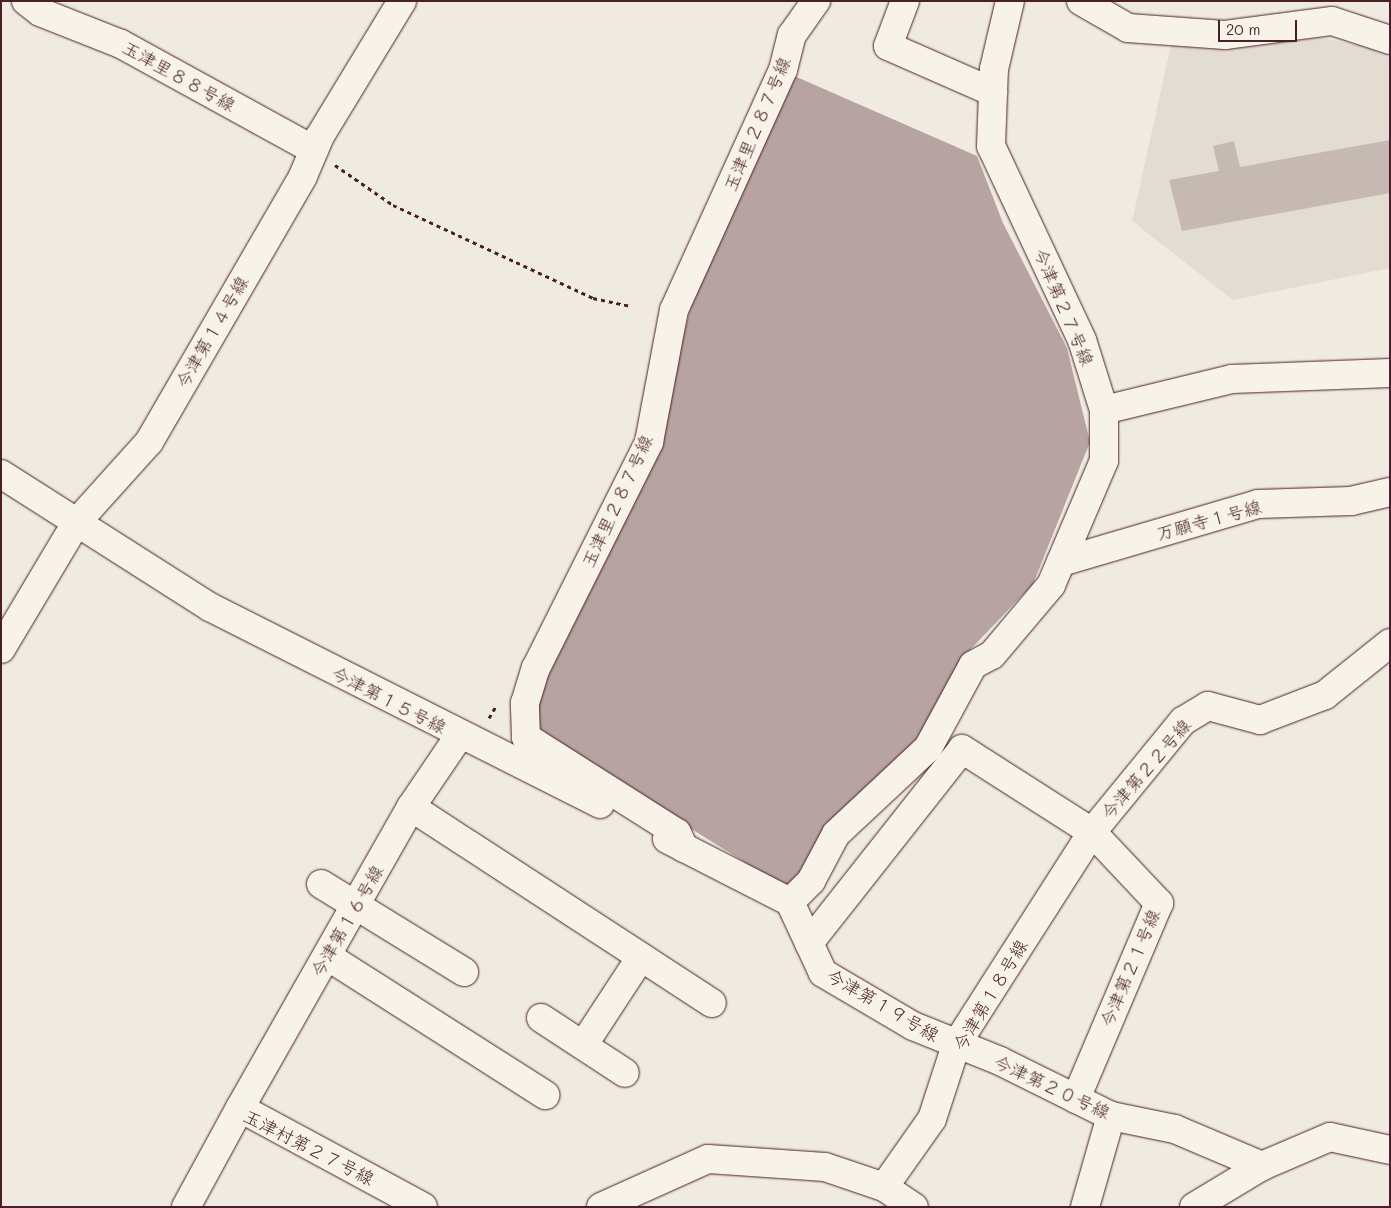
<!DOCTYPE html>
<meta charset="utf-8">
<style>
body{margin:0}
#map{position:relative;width:1391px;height:1208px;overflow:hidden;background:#f0ebe0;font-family:Mali,"Klee One",sans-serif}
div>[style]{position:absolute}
.built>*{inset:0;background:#e3dcd2}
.water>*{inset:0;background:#b7a4a2}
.building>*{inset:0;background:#c6b8b3}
.path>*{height:3px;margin-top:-1.5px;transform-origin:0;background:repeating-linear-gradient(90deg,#4a1f2b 0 4px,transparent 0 8px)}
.roads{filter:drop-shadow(0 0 1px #4a1f2b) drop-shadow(0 0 1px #4a1f2b)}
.minor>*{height:28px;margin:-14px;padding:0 14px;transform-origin:14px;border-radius:14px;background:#f7f3e8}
span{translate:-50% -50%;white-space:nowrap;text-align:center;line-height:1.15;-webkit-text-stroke:4.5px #f7f3e8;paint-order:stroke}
.street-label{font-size:18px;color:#4a1f2b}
.frame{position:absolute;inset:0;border:2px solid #4a1f2b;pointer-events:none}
.scale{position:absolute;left:1218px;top:20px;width:79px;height:22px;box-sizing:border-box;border:2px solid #4a1f2b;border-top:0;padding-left:6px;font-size:15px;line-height:18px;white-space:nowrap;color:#4a1f2b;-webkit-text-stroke:4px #f7f3e8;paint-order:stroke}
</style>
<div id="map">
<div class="built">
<i style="clip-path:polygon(1314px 36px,1390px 52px,1390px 268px,1233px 300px,1132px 221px,1172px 40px)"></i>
</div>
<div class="water">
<i style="clip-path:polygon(792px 75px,977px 156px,1003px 223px,1067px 348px,1090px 442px,1033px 584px,968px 652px,916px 751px,806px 876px,785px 887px,551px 742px,538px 729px,534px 700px,682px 338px,696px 289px)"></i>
</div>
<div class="building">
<i style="clip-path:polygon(1390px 140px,1390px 193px,1182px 231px,1169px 180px,1219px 171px,1213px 146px,1234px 141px,1240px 167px)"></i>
</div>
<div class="path">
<i style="left:335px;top:165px;width:70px;rotate:34.6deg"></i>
<i style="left:393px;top:205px;width:221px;rotate:24.9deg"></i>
<i style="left:593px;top:298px;width:39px;rotate:12deg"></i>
<i style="left:489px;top:718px;width:16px;rotate:-60deg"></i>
</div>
<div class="roads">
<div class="minor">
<i style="left:26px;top:1px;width:18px;rotate:38deg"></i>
<i style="left:40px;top:12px;width:87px;rotate:21.6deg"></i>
<i style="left:121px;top:44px;width:220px;rotate:28.8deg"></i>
<i style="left:905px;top:1px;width:48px;rotate:110.7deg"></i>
<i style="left:888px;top:46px;width:115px;rotate:23.7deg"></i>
<i style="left:1081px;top:1px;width:54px;rotate:29.9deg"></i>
<i style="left:1128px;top:28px;width:97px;rotate:4.1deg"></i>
<i style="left:1225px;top:35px;width:108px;rotate:-7.5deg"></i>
<i style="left:1332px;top:21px;width:61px;rotate:18.1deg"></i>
<i style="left:1104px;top:410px;width:132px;rotate:-13.6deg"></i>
<i style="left:1232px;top:379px;width:158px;rotate:-2.2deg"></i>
<i style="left:1px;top:474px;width:248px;rotate:32.5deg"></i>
<i style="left:210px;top:607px;width:437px;rotate:26.8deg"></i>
<i style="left:1061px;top:562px;width:205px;rotate:-16.4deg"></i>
<i style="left:1258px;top:504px;width:93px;rotate:-1.8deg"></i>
<i style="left:1351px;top:501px;width:40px;rotate:-13deg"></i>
<i style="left:1px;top:649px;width:147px;rotate:-59.2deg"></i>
<i style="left:76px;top:523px;width:109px;rotate:-48deg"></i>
<i style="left:149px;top:442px;width:307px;rotate:-59.9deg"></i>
<i style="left:303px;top:176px;width:43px;rotate:-67deg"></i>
<i style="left:320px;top:136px;width:158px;rotate:-58.7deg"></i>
<i style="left:411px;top:807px;width:359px;rotate:33.1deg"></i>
<i style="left:667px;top:839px;width:138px;rotate:27.1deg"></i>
<i style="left:684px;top:848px;width:17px;rotate:-115deg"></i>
<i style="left:677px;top:833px;width:179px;rotate:-147.6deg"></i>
<i style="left:526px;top:737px;width:34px;rotate:-92deg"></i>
<i style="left:525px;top:703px;width:37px;rotate:-73deg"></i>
<i style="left:536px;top:668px;width:253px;rotate:-63.4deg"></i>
<i style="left:649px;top:442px;width:134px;rotate:-79.3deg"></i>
<i style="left:674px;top:310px;width:264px;rotate:-65.6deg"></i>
<i style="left:783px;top:70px;width:36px;rotate:-76deg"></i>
<i style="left:792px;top:35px;width:42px;rotate:-54.8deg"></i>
<i style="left:321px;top:884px;width:168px;rotate:31.6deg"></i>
<i style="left:790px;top:902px;width:30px;rotate:-45deg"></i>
<i style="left:811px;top:881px;width:53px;rotate:-62deg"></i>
<i style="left:836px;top:834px;width:126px;rotate:-43.1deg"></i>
<i style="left:928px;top:748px;width:94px;rotate:-61.5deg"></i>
<i style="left:973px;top:665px;width:21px;rotate:-28deg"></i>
<i style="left:992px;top:655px;width:92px;rotate:-49.9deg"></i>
<i style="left:1051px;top:585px;width:135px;rotate:-66.9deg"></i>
<i style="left:1104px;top:461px;width:51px;rotate:-90deg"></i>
<i style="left:1104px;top:410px;width:73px;rotate:-107.4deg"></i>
<i style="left:1082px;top:340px;width:214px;rotate:-115.1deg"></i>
<i style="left:991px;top:146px;width:77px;rotate:-87.8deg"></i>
<i style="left:994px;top:69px;width:70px;rotate:-76.8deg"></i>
<i style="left:790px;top:902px;width:78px;rotate:65.1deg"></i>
<i style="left:823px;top:973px;width:104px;rotate:30.5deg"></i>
<i style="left:913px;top:1026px;width:94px;rotate:21.9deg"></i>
<i style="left:1000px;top:1061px;width:124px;rotate:26.4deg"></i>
<i style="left:1111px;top:1116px;width:65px;rotate:11.5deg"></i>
<i style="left:1175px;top:1129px;width:95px;rotate:23deg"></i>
<i style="left:809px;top:943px;width:247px;rotate:-51.7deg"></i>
<i style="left:962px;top:749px;width:154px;rotate:32.6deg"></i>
<i style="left:1092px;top:832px;width:98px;rotate:46.7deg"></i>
<i style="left:1159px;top:903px;width:213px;rotate:113deg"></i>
<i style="left:327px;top:956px;width:259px;rotate:32.5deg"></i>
<i style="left:541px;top:1018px;width:100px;rotate:33.2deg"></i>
<i style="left:584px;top:1044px;width:104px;rotate:-56.8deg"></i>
<i style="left:240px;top:1108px;width:346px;rotate:-60.4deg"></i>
<i style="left:411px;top:807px;width:86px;rotate:-55.9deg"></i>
<i style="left:884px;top:1187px;width:83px;rotate:-54.8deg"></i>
<i style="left:932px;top:1119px;width:78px;rotate:-72deg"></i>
<i style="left:956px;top:1045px;width:253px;rotate:-57.4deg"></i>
<i style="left:1092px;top:832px;width:144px;rotate:-50.7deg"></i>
<i style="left:1183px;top:721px;width:29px;rotate:-31deg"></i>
<i style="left:1208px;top:706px;width:54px;rotate:15.1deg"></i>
<i style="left:1260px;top:720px;width:70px;rotate:-21deg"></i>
<i style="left:1325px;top:695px;width:83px;rotate:-38.7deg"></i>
<i style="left:186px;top:1207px;width:113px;rotate:-61.4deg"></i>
<i style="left:240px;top:1108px;width:208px;rotate:28.4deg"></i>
<i style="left:601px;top:1207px;width:117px;rotate:-24.2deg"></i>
<i style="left:708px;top:1159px;width:117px;rotate:3.9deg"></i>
<i style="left:825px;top:1167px;width:62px;rotate:18.7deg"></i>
<i style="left:884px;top:1187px;width:36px;rotate:34deg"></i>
<i style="left:1085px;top:1207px;width:95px;rotate:-74.1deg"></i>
<i style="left:1194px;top:1207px;width:79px;rotate:-31.1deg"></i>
<i style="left:1262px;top:1166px;width:74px;rotate:-23.1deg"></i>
<i style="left:1330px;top:1137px;width:61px;rotate:12.2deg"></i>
</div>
</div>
<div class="street-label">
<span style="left:179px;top:76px;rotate:29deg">玉津里８８号線</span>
<span style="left:757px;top:124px;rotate:-67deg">玉津里２８７号線</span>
<span style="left:1064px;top:307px;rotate:67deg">今津第２７号線</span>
<span style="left:212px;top:332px;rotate:-60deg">今津第１４号線</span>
<span style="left:617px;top:501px;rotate:-65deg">玉津里２８７号線</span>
<span style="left:1209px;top:520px;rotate:-15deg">万願寺１号線</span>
<span style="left:389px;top:700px;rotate:27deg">今津第１５号線</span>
<span style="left:1146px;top:769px;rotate:-49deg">今津第２２号線</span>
<span style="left:347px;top:921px;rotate:-60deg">今津第１６号線</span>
<span style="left:1130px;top:968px;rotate:-67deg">今津第２１号線</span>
<span style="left:990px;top:995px;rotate:-59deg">今津第１８号線</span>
<span style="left:883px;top:1005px;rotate:30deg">今津第１９号線</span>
<span style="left:1052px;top:1087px;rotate:25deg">今津第２０号線</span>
<span style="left:309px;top:1147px;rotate:27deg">玉津村第２７号線</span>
</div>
<div class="frame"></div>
<div class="scale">20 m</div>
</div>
